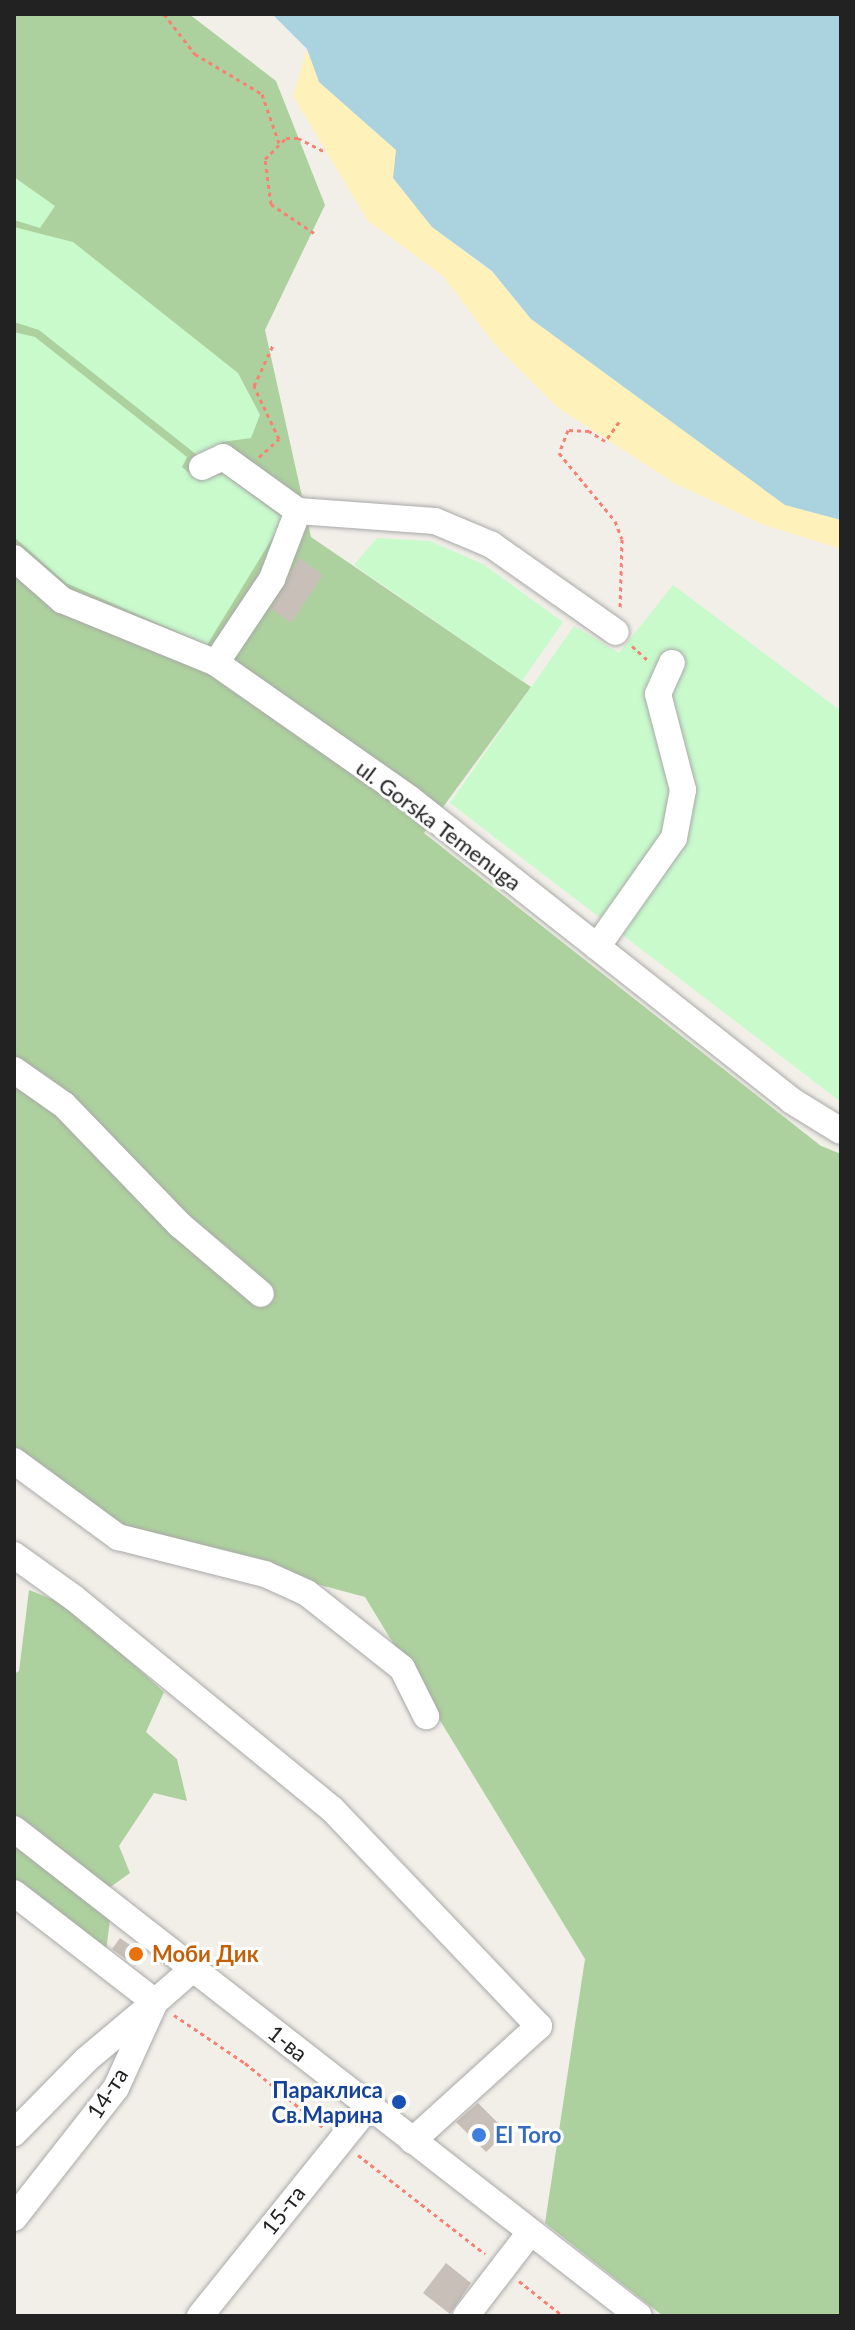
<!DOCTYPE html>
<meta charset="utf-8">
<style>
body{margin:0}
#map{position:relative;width:855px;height:2330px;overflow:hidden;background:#f2efe9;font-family:Lato,sans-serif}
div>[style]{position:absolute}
.forest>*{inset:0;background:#add19e}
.sand>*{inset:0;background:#fff1ba}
.park>*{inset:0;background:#c8facc}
.water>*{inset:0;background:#aad3df}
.building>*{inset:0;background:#c7bfb8}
.path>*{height:3px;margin-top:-1.5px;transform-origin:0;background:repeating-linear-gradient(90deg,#fa8072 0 4px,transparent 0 8px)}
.roads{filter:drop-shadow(0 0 2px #a9a9a9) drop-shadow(0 0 2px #a9a9a9)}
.minor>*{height:26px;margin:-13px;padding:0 13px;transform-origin:13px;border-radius:13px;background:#fff}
.dots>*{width:22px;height:22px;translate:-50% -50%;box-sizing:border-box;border:4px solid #fff;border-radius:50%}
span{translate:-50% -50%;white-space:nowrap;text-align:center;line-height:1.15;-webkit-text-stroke:6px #fff;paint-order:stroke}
.street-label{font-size:22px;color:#222}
.food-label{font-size:22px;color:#c56008;font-weight:700}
.left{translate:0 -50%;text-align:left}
.transit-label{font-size:22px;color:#164399;font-weight:700}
.right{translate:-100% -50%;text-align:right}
.shop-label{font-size:22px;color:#366cbe;font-weight:700}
.frame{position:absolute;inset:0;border:16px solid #222;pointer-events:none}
</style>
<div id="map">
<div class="forest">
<i style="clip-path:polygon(14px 14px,189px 14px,276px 81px,325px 205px,265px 330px,311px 537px,531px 687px,424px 833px,821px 1146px,841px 1154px,841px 2316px,663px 2316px,545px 2223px,585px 1959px,365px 1597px,118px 1531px,14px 1454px)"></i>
<i style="clip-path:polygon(29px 1590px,67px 1605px,164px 1692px,146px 1732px,177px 1759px,187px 1801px,154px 1793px,119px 1846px,130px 1873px,109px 1888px,14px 1814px,14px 1674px,19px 1671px)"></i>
<i style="clip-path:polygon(14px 1845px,110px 1919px,106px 1952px,14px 1890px)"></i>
</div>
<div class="sand">
<i style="clip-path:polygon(307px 49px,319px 82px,396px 150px,432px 227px,492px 272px,531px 319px,785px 505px,841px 520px,841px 549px,764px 525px,674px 483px,557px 407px,496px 346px,443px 276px,368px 221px,293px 96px)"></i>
</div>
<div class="park">
<i style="clip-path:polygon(14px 177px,55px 206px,40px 228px,14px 220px)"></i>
<i style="clip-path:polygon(14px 227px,73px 242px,238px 373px,260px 415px,251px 438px,222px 442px,202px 459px,39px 330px,14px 322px)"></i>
<i style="clip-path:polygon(14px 332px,35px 337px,187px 457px,182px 467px,199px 481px,223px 474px,284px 519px,207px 645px,66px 583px,14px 537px)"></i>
<i style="clip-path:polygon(377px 538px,430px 541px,483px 564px,563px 622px,522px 681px,354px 565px)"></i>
<i style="clip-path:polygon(673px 585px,841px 711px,841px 1102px,450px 803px,574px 626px,619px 653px)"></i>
</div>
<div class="water">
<i style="clip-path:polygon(272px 14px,841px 14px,841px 520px,785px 505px,531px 319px,492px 271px,432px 227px,393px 178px,396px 150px,319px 82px,307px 49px)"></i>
</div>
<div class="building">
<i style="clip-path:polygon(299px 558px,323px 575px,291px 623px,271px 609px)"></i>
<i style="clip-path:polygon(120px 1938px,143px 1954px,135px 1966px,112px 1949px)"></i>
<i style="clip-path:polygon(478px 2103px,507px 2132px,486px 2152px,456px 2122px)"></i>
<i style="clip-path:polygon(446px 2263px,471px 2283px,450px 2314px,423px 2293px)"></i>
</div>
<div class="path">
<i style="left:164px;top:14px;width:51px;rotate:52.2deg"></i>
<i style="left:195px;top:54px;width:78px;rotate:30.8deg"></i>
<i style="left:262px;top:94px;width:52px;rotate:70.9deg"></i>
<i style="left:314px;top:233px;width:52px;rotate:-146deg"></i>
<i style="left:271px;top:204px;width:45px;rotate:-97.6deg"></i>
<i style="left:265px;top:159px;width:30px;rotate:-45deg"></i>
<i style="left:286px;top:138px;width:12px"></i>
<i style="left:298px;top:138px;width:31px;rotate:27deg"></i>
<i style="left:619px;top:422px;width:24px;rotate:126deg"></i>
<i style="left:605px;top:441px;width:19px;rotate:-148deg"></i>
<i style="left:589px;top:431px;width:21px;rotate:-177deg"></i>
<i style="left:568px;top:430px;width:25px;rotate:111deg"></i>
<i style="left:559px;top:453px;width:88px;rotate:50.5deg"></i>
<i style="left:615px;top:521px;width:19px;rotate:69deg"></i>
<i style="left:622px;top:539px;width:71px;rotate:91.6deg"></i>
<i style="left:259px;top:457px;width:27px;rotate:-42deg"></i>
<i style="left:279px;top:439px;width:59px;rotate:-115.3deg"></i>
<i style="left:254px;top:386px;width:47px;rotate:-65.1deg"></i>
<i style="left:632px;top:646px;width:24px;rotate:42deg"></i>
<i style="left:174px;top:2015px;width:86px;rotate:34.1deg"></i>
<i style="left:245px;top:2063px;width:102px;rotate:39.4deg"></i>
<i style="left:358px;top:2155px;width:161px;rotate:37.9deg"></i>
<i style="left:519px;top:2281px;width:56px;rotate:38.5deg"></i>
</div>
<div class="roads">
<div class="minor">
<i style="left:202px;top:467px;width:23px;rotate:-25deg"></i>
<i style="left:223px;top:457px;width:92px;rotate:35.8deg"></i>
<i style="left:298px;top:511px;width:137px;rotate:4.2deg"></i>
<i style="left:435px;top:521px;width:62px;rotate:22.8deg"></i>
<i style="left:492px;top:545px;width:151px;rotate:35.1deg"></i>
<i style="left:14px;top:558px;width:64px;rotate:41.2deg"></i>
<i style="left:62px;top:600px;width:166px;rotate:22.2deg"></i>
<i style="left:216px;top:663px;width:237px;rotate:35deg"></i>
<i style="left:410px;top:799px;width:487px;rotate:38.3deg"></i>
<i style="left:792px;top:1101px;width:57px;rotate:31.5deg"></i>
<i style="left:216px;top:663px;width:101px;rotate:-56.3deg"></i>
<i style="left:272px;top:579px;width:73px;rotate:-69.1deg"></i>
<i style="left:597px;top:947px;width:133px;rotate:-54.8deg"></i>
<i style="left:674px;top:838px;width:49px;rotate:-79.4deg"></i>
<i style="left:683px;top:790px;width:99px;rotate:-104.6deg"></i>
<i style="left:658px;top:694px;width:34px;rotate:-66deg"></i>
<i style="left:14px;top:1070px;width:61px;rotate:35deg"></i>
<i style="left:64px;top:1105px;width:167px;rotate:46deg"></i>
<i style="left:180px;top:1225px;width:106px;rotate:40.4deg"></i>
<i style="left:14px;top:1461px;width:129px;rotate:36.2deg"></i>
<i style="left:118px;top:1537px;width:152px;rotate:14.1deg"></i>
<i style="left:265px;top:1574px;width:46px;rotate:24.3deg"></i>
<i style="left:307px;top:1593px;width:121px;rotate:38.3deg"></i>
<i style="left:402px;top:1668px;width:54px;rotate:63.4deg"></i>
<i style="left:14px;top:1555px;width:74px;rotate:35.6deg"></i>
<i style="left:74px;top:1598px;width:333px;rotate:39.3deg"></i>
<i style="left:332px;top:1809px;width:300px;rotate:46.4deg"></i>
<i style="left:539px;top:2026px;width:171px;rotate:137.8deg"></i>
<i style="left:14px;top:1829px;width:792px;rotate:37.93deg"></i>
<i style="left:14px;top:1893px;width:178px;rotate:37.7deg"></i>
<i style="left:155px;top:2002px;width:90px;rotate:140deg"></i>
<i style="left:86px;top:2060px;width:103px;rotate:134.6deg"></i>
<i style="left:14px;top:2218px;width:165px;rotate:-51.9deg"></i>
<i style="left:116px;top:2088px;width:94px;rotate:-65.6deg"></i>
<i style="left:155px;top:2002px;width:53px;rotate:-41.2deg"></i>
<i style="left:200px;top:2316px;width:268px;rotate:-51.2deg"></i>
<i style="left:466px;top:2316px;width:103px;rotate:-52.5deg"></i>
</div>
</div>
<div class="dots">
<i style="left:136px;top:1954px;background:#e8710a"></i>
<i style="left:399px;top:2102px;background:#1a4fb4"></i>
<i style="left:479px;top:2135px;background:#3f7fe0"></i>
</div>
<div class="street-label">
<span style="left:439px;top:825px;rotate:37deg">ul. Gorska Temenuga</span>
<span style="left:288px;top:2043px;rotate:39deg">1-ва</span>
<span style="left:107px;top:2093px;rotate:-57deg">14-та</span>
<span style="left:283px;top:2210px;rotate:-52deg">15-та</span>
</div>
<div class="food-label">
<span class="left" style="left:152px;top:1954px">Моби Дик</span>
</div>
<div class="transit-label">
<span class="right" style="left:383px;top:2102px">Параклиса<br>Св.Марина</span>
</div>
<div class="shop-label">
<span class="left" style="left:495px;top:2135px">El Toro</span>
</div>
<div class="frame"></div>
</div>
